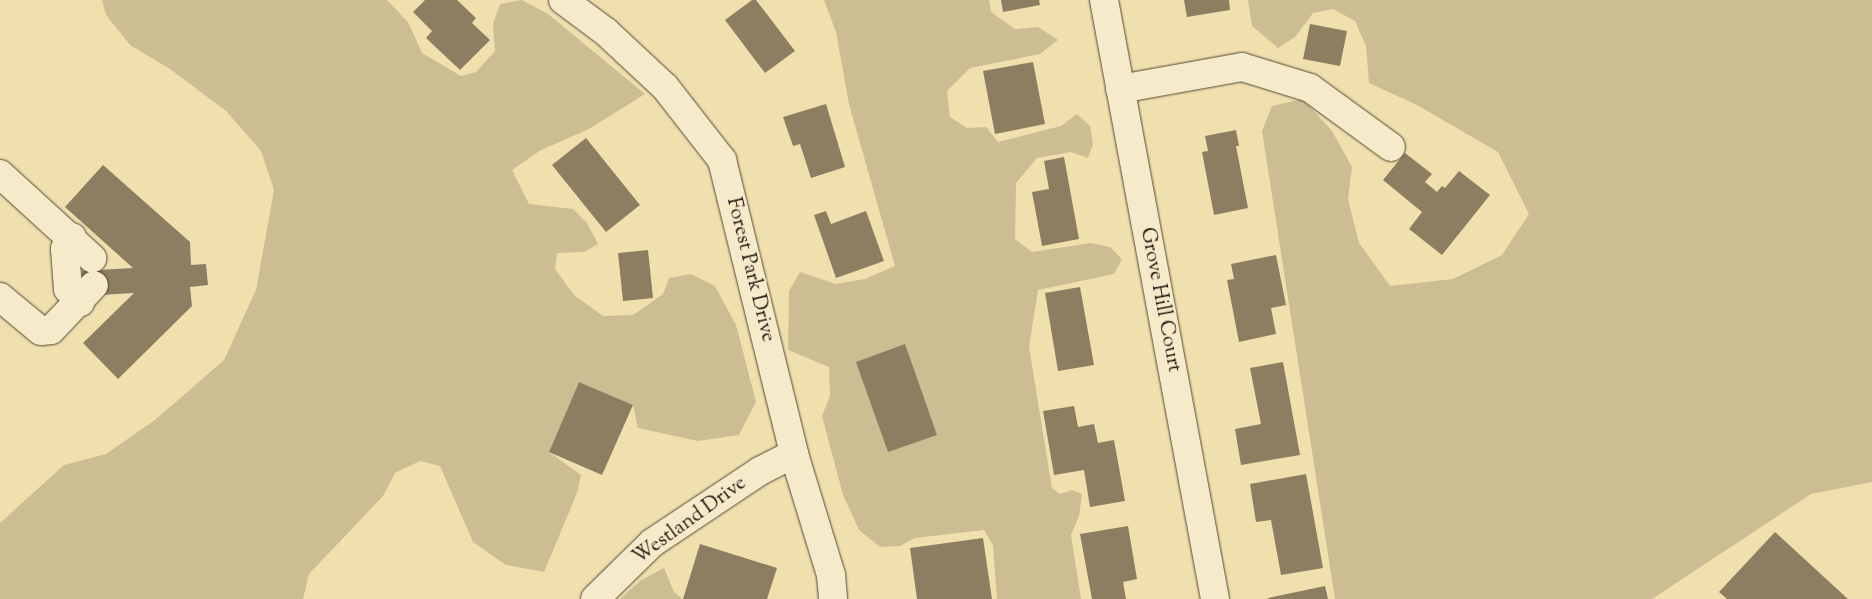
<!DOCTYPE html>
<style>
body{margin:0}
#map{position:relative;width:1872px;height:599px;overflow:hidden;background:#efe0ae;font-family:"Sorts Mill Goudy",serif}
div>[style]{position:absolute}
.green>*{inset:0;background:#ccbd93}
.building>*{inset:0;background:#8d7e61}
.roads{filter:drop-shadow(0 0 1px #564635) drop-shadow(0 0 1px #564635)}
.minor>*{height:28px;margin:-14px;padding:0 14px;transform-origin:14px;border-radius:14px;background:#f5ebca}
span{translate:-50% -50%;white-space:nowrap;text-align:center;line-height:1.15;-webkit-text-stroke:4.5px #f5ebca;paint-order:stroke}
.street-label{font-size:20px;color:#23130d}
</style>
<div id="map">
<div class="green">
<i style="clip-path:polygon(102px 0,387px 0,408px 22px,422px 53px,461px 76px,476px 72px,495px 51px,493px 24px,500px 4px,522px 0,548px 14px,645px 94px,589px 129px,541px 150px,512px 170px,529px 204px,573px 209px,587px 223px,598px 244px,584px 252px,557px 253px,555px 269px,574px 295px,603px 316px,633px 315px,663px 294px,669px 278px,691px 274px,715px 286px,736px 325px,756px 402px,739px 435px,698px 441px,638px 428px,633px 405px,579px 382px,549px 452px,581px 475px,577px 493px,544px 572px,506px 565px,473px 542px,440px 466px,420px 461px,395px 473px,383px 496px,309px 574px,303px 599px,0 599px,0 523px,64px 465px,106px 454px,155px 420px,224px 360px,256px 290px,274px 190px,261px 151px,226px 111px,170px 69px,130px 45px,106px 15px)"></i>
<i style="clip-path:polygon(824px 0,989px 0,991px 12px,1015px 29px,1038px 27px,1058px 40px,1040px 54px,970px 68px,947px 91px,950px 117px,967px 128px,986px 127px,998px 142px,1061px 126px,1077px 114px,1090px 126px,1093px 144px,1088px 158px,1071px 152px,1037px 158px,1016px 183px,1015px 239px,1032px 252px,1091px 243px,1110px 247px,1122px 259px,1114px 274px,1038px 290px,1029px 347px,1052px 488px,1060px 494px,1072px 490px,1082px 494px,1079px 516px,1071px 535px,1081px 599px,997px 599px,993px 545px,984px 530px,915px 538px,900px 546px,880px 547px,859px 530px,843px 495px,822px 416px,830px 396px,829px 367px,788px 350px,789px 291px,800px 272px,836px 284px,865px 279px,895px 266px,849px 104px,836px 32px)"></i>
<i style="clip-path:polygon(1248px 0,1872px 0,1872px 482px,1811px 494px,1652px 599px,1335px 599px,1262px 131px,1272px 106px,1303px 99px,1332px 131px,1352px 167px,1348px 199px,1359px 243px,1390px 286px,1453px 279px,1502px 255px,1529px 214px,1498px 152px,1417px 105px,1369px 83px,1366px 46px,1355px 21px,1333px 9px,1313px 13px,1295px 37px,1278px 48px,1252px 26px)"></i>
<i style="clip-path:polygon(664px 568px,674px 592px,682px 599px,620px 599px,641px 580px)"></i>
</div>
<div class="building">
<i style="clip-path:polygon(425px 0,457px 0,476px 18px,472px 23px,490px 40px,460px 70px,426px 38px,432px 31px,413px 12px)"></i>
<i style="clip-path:polygon(752px 0,756px 0,795px 51px,765px 73px,725px 20px)"></i>
<i style="clip-path:polygon(1001px 0,1039px 0,1040px 5px,1003px 12px)"></i>
<i style="clip-path:polygon(1184px 0,1229px 0,1230px 10px,1187px 17px)"></i>
<i style="clip-path:polygon(1310px 24px,1347px 31px,1340px 66px,1303px 59px)"></i>
<i style="clip-path:polygon(1033px 62px,1045px 124px,995px 134px,983px 71px)"></i>
<i style="clip-path:polygon(826px 104px,845px 167px,811px 178px,800px 144px,793px 146px,783px 117px)"></i>
<i style="clip-path:polygon(1236px 130px,1239px 146px,1236px 146px,1248px 208px,1214px 215px,1202px 152px,1208px 151px,1205px 136px)"></i>
<i style="clip-path:polygon(586px 138px,640px 205px,606px 232px,552px 165px)"></i>
<i style="clip-path:polygon(1405px 153px,1432px 174px,1425px 182px,1437px 192px,1442px 186px,1445px 188px,1459px 171px,1490px 195px,1442px 255px,1409px 229px,1422px 212px,1383px 180px)"></i>
<i style="clip-path:polygon(1064px 157px,1079px 239px,1042px 246px,1032px 192px,1049px 189px,1044px 161px)"></i>
<i style="clip-path:polygon(103px 165px,190px 242px,191px 265px,206px 264px,208px 285px,190px 287px,192px 306px,118px 379px,83px 343px,134px 293px,83px 296px,82px 271px,133px 268px,65px 207px)"></i>
<i style="clip-path:polygon(826px 211px,831px 224px,866px 211px,884px 261px,836px 278px,814px 215px)"></i>
<i style="clip-path:polygon(648px 250px,653px 298px,623px 301px,618px 253px)"></i>
<i style="clip-path:polygon(1276px 255px,1286px 305px,1271px 308px,1276px 334px,1239px 342px,1227px 280px,1234px 279px,1231px 264px)"></i>
<i style="clip-path:polygon(1080px 287px,1094px 365px,1058px 371px,1045px 293px)"></i>
<i style="clip-path:polygon(905px 344px,937px 435px,888px 452px,856px 362px)"></i>
<i style="clip-path:polygon(1283px 362px,1300px 455px,1241px 465px,1235px 429px,1261px 424px,1250px 368px)"></i>
<i style="clip-path:polygon(579px 382px,633px 405px,602px 475px,549px 452px)"></i>
<i style="clip-path:polygon(1074px 406px,1078px 427px,1094px 424px,1098px 443px,1114px 440px,1125px 501px,1090px 507px,1084px 470px,1054px 475px,1043px 411px)"></i>
<i style="clip-path:polygon(1306px 474px,1323px 568px,1281px 575px,1271px 520px,1256px 522px,1250px 484px)"></i>
<i style="clip-path:polygon(1128px 526px,1137px 579px,1123px 582px,1126px 599px,1092px 599px,1080px 534px)"></i>
<i style="clip-path:polygon(1775px 532px,1848px 599px,1727px 599px,1719px 592px)"></i>
<i style="clip-path:polygon(983px 538px,992px 599px,917px 599px,910px 548px)"></i>
<i style="clip-path:polygon(700px 544px,777px 568px,767px 599px,683px 599px)"></i>
<i style="clip-path:polygon(1325px 586px,1328px 599px,1268px 599px,1268px 598px)"></i>
</div>
<div class="roads">
<div class="minor">
<i style="left:563px;top:0;width:54px;rotate:36.7deg"></i>
<i style="left:606px;top:32px;width:81px;rotate:43deg"></i>
<i style="left:665px;top:87px;width:93px;rotate:52deg"></i>
<i style="left:722px;top:160px;width:303px;rotate:76.2deg"></i>
<i style="left:794px;top:454px;width:127px;rotate:73deg"></i>
<i style="left:831px;top:575px;width:24px;rotate:85deg"></i>
<i style="left:1104px;top:0;width:609px;rotate:79.5deg"></i>
<i style="left:1120px;top:89px;width:124px;rotate:-10.2deg"></i>
<i style="left:1242px;top:67px;width:71px;rotate:17.2deg"></i>
<i style="left:1310px;top:88px;width:100px;rotate:36.1deg"></i>
<i style="left:0;top:174px;width:125px;rotate:42.4deg"></i>
<i style="left:72px;top:237px;width:14px;rotate:120deg"></i>
<i style="left:65px;top:249px;width:40px;rotate:85.7deg"></i>
<i style="left:68px;top:289px;width:18px;rotate:47deg"></i>
<i style="left:0;top:297px;width:53px;rotate:39.7deg"></i>
<i style="left:41px;top:331px;width:10px;rotate:-6deg"></i>
<i style="left:51px;top:330px;width:62px;rotate:-46.3deg"></i>
<i style="left:595px;top:599px;width:80px;rotate:-44.5deg"></i>
<i style="left:652px;top:543px;width:130px;rotate:-33.7deg"></i>
<i style="left:760px;top:471px;width:38px;rotate:-27deg"></i>
</div>
</div>
<div class="street-label">
<span style="left:750px;top:270px;rotate:76deg">Forest Park Drive</span>
<span style="left:1160px;top:300px;rotate:79deg">Grove Hill Court</span>
<span style="left:690px;top:521px;rotate:-36deg">Westland Drive</span>
</div>
</div>
